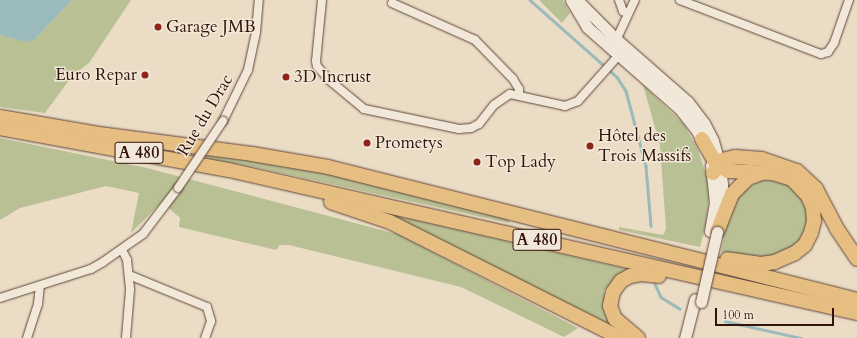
<!DOCTYPE html>
<meta charset="utf-8">
<style>
body{margin:0}
#map{position:relative;width:857px;height:338px;overflow:hidden;background:#ebdcc5;font-family:Cardo,serif}
div>[style]{position:absolute}
.green>*{inset:0;background:#b9c094}
.water>*{inset:0;background:#9ababb}
.stream>*{height:2.5px;margin:-1.25px;padding:0 1.25px;transform-origin:1.25px;border-radius:1.25px;background:#9ababb}
.roads{filter:drop-shadow(0 0 1px #604538) drop-shadow(0 0 1px #604538)}
.minor>*{height:8px;margin:-4px;padding:0 4px;transform-origin:4px;border-radius:4px;background:#f2e8d9}
.secondary>*{height:11px;margin:-5.5px;padding:0 5.5px;transform-origin:5.5px;border-radius:5.5px;background:#f2e8d9}
.motorway>*{height:14px;margin:-7px;padding:0 7px;transform-origin:7px;border-radius:7px;background:#e6be82}
.bridges{filter:drop-shadow(0 0 1px #604538) drop-shadow(0 0 1px #604538)}
.minor-bridge>*{height:8px;margin:-4px;padding:0 4px;transform-origin:4px;border-radius:4px;background:#f2e8d9}
.secondary-bridge>*{height:11px;margin:-5.5px;padding:0 5.5px;transform-origin:5.5px;border-radius:5.5px;background:#f2e8d9}
.dots>*{width:11px;height:11px;translate:-50% -50%;box-sizing:border-box;border:2px solid #f2e8d9;border-radius:50%}
span{translate:-50% -50%;white-space:nowrap;text-align:center;line-height:1.15;-webkit-text-stroke:3px #f2e8d9;paint-order:stroke}
.shield-label span{padding:1px 3px;background:#f2e8d9;border:1px solid;border-radius:3px;-webkit-text-stroke-width:0}
.shield-label{font-size:16px;color:#311309;font-weight:700}
.poi-label{font-size:17px;color:#311309}
.left{translate:0 -50%;text-align:left}
.right{translate:-100% -50%;text-align:right}
.street-label{font-size:17px;color:#311309}
.scale{position:absolute;left:715px;top:308px;width:119px;height:18px;box-sizing:border-box;border:2px solid #311309;border-top:0;padding-left:5px;font-size:12px;line-height:14px;white-space:nowrap;color:#311309;-webkit-text-stroke:3px #f2e8d9;paint-order:stroke}
</style>
<div id="map">
<div class="green">
<i style="clip-path:polygon(72px 0,131px 0,89px 63px,72px 76px,45px 113px,0 107px,0 35px,15px 39px,35px 39px)"></i>
<i style="clip-path:polygon(539px 0,563px 0,570px 13px,562px 23px)"></i>
<i style="clip-path:polygon(643px 85px,684px 124px,698px 150px,710px 186px,706px 224px,700px 247px,619px 230px,619px 227px,663px 235px,666px 229px,660px 145px)"></i>
<i style="clip-path:polygon(0 138px,147px 168px,400px 235px,578px 328px,564px 337px,461px 287px,289px 245px,280px 245px,276px 250px,179px 227px,180px 218px,162px 202px,131px 233px,139px 193px,106px 186px,20px 208px,0 220px)"></i>
<i style="clip-path:polygon(207px 154px,289px 164px,509px 219px,509px 223px,254px 167px,204px 159px)"></i>
<i style="clip-path:polygon(762px 180px,784px 182px,802px 196px,808px 212px,807px 231px,801px 241px,784px 253px,760px 259px,740px 258px,721px 252px,729px 212px,736px 194px)"></i>
<i style="clip-path:polygon(391px 214px,632px 270px,604px 290px,607px 319px,621px 332px,390px 218px)"></i>
</div>
<div class="water">
<i style="clip-path:polygon(0 0,72px 0,35px 39px,26px 42px,0 35px)"></i>
</div>
<div class="stream">
<i style="left:530px;top:0;width:116px;rotate:41.5deg"></i>
<i style="left:617px;top:77px;width:17px;rotate:57deg"></i>
<i style="left:626px;top:91px;width:78px;rotate:75.1deg"></i>
<i style="left:646px;top:166px;width:60px;rotate:85.2deg"></i>
<i style="left:655px;top:284px;width:14px;rotate:65deg"></i>
<i style="left:661px;top:297px;width:22px;rotate:32deg"></i>
<i style="left:725px;top:321px;width:78px;rotate:12.6deg"></i>
</div>
<div class="roads">
<div class="minor">
<i style="left:322px;top:0;width:61px;rotate:95.6deg"></i>
<i style="left:316px;top:61px;width:5px;rotate:79deg"></i>
<i style="left:317px;top:66px;width:18px;rotate:49deg"></i>
<i style="left:329px;top:80px;width:45px;rotate:39.6deg"></i>
<i style="left:364px;top:109px;width:97px;rotate:11.9deg"></i>
<i style="left:459px;top:129px;width:12px;rotate:-5deg"></i>
<i style="left:471px;top:128px;width:9px;rotate:-27deg"></i>
<i style="left:479px;top:124px;width:24px;rotate:-52deg"></i>
<i style="left:494px;top:105px;width:19px;rotate:-35deg"></i>
<i style="left:510px;top:94px;width:56px;rotate:12.3deg"></i>
<i style="left:565px;top:106px;width:14px;rotate:-21deg"></i>
<i style="left:578px;top:101px;width:62px;rotate:-48.3deg"></i>
<i style="left:619px;top:55px;width:19px;rotate:-93deg"></i>
<i style="left:618px;top:36px;width:40px;rotate:-65deg"></i>
<i style="left:619px;top:0;width:12px;rotate:70deg"></i>
<i style="left:623px;top:11px;width:5px;rotate:22deg"></i>
<i style="left:680px;top:0;width:151px;rotate:21deg"></i>
<i style="left:821px;top:54px;width:7px;rotate:-16deg"></i>
<i style="left:828px;top:52px;width:11px;rotate:-56deg"></i>
<i style="left:834px;top:43px;width:46px;rotate:-70.8deg"></i>
<i style="left:392px;top:3px;width:91px;rotate:24deg"></i>
<i style="left:475px;top:40px;width:54px;rotate:45.7deg"></i>
<i style="left:513px;top:79px;width:12px;rotate:59deg"></i>
<i style="left:519px;top:89px;width:6px;rotate:90deg"></i>
<i style="left:223px;top:121px;width:57px;rotate:-63.9deg"></i>
<i style="left:248px;top:70px;width:39px;rotate:-78deg"></i>
<i style="left:256px;top:32px;width:32px;rotate:-85deg"></i>
<i style="left:122px;top:250px;width:11px;rotate:63deg"></i>
<i style="left:127px;top:260px;width:30px;rotate:84deg"></i>
<i style="left:130px;top:290px;width:48px;rotate:94.8deg"></i>
<i style="left:129px;top:275px;width:84px;rotate:22.3deg"></i>
<i style="left:207px;top:307px;width:15px;rotate:74deg"></i>
<i style="left:211px;top:321px;width:18px;rotate:109deg"></i>
<i style="left:0;top:298px;width:96px;rotate:-17.7deg"></i>
<i style="left:91px;top:269px;width:14px;rotate:-30deg"></i>
<i style="left:103px;top:262px;width:49px;rotate:-35deg"></i>
<i style="left:143px;top:234px;width:58px;rotate:-52.7deg"></i>
<i style="left:27px;top:338px;width:36px;rotate:-72deg"></i>
<i style="left:38px;top:304px;width:18px;rotate:-84deg"></i>
</div>
<div class="secondary">
<i style="left:571px;top:0;width:31px;rotate:59deg"></i>
<i style="left:587px;top:27px;width:124px;rotate:41.4deg"></i>
<i style="left:680px;top:109px;width:28px;rotate:52deg"></i>
<i style="left:697px;top:131px;width:18px;rotate:63deg"></i>
<i style="left:577px;top:0;width:57px;rotate:45deg"></i>
<i style="left:617px;top:40px;width:94px;rotate:41.1deg"></i>
<i style="left:688px;top:102px;width:26px;rotate:53deg"></i>
<i style="left:704px;top:123px;width:20px;rotate:63deg"></i>
<i style="left:713px;top:141px;width:25px;rotate:74deg"></i>
<i style="left:720px;top:165px;width:20px;rotate:84deg"></i>
<i style="left:722px;top:185px;width:30px;rotate:94deg"></i>
<i style="left:710px;top:231px;width:28px;rotate:-80deg"></i>
<i style="left:715px;top:203px;width:38px;rotate:-96deg"></i>
<i style="left:685px;top:338px;width:40px;rotate:-75.6deg"></i>
</div>
<div class="motorway">
<i style="left:0;top:117px;width:100px;rotate:9.7deg"></i>
<i style="left:99px;top:134px;width:154px;rotate:7.4deg"></i>
<i style="left:252px;top:154px;width:77px;rotate:9.7deg"></i>
<i style="left:328px;top:167px;width:545px;rotate:14.11deg"></i>
<i style="left:0;top:128px;width:233px;rotate:10.4deg"></i>
<i style="left:229px;top:170px;width:644px;rotate:12.83deg"></i>
<i style="left:702px;top:139px;width:28px;rotate:60deg"></i>
<i style="left:716px;top:163px;width:14px;rotate:34deg"></i>
<i style="left:728px;top:171px;width:45px;rotate:2.5deg"></i>
<i style="left:773px;top:173px;width:20px;rotate:18deg"></i>
<i style="left:792px;top:179px;width:23px;rotate:47deg"></i>
<i style="left:808px;top:196px;width:13px;rotate:67deg"></i>
<i style="left:813px;top:208px;width:13px;rotate:86deg"></i>
<i style="left:814px;top:221px;width:12px;rotate:104deg"></i>
<i style="left:811px;top:233px;width:13px;rotate:117deg"></i>
<i style="left:805px;top:245px;width:13px;rotate:141deg"></i>
<i style="left:795px;top:253px;width:22px;rotate:156deg"></i>
<i style="left:775px;top:262px;width:14px;rotate:172deg"></i>
<i style="left:761px;top:264px;width:34px;rotate:-172deg"></i>
<i style="left:713px;top:173px;width:16px;rotate:-55deg"></i>
<i style="left:722px;top:160px;width:13px;rotate:-13deg"></i>
<i style="left:735px;top:157px;width:27px;rotate:4deg"></i>
<i style="left:762px;top:159px;width:37px;rotate:19deg"></i>
<i style="left:797px;top:171px;width:26px;rotate:43deg"></i>
<i style="left:816px;top:189px;width:45px;rotate:62.3deg"></i>
<i style="left:837px;top:229px;width:36px;rotate:56deg"></i>
<i style="left:331px;top:202px;width:62px;rotate:18.7deg"></i>
<i style="left:390px;top:222px;width:258px;rotate:26.7deg"></i>
<i style="left:717px;top:232px;width:41px;rotate:-68.5deg"></i>
<i style="left:732px;top:194px;width:23px;rotate:-45deg"></i>
<i style="left:748px;top:178px;width:15px;rotate:-20deg"></i>
<i style="left:638px;top:338px;width:30px;rotate:-140deg"></i>
<i style="left:615px;top:319px;width:14px;rotate:-111deg"></i>
<i style="left:610px;top:306px;width:14px;rotate:-78deg"></i>
<i style="left:613px;top:292px;width:14px;rotate:-54deg"></i>
<i style="left:621px;top:281px;width:10px;rotate:-29deg"></i>
<i style="left:630px;top:276px;width:11px;rotate:-10deg"></i>
<i style="left:641px;top:274px;width:18px;rotate:6deg"></i>
</div>
</div>
<div class="bridges">
<div class="minor-bridge">
<i style="left:178px;top:188px;width:81px;rotate:-56.1deg"></i>
</div>
<div class="secondary-bridge">
<i style="left:701px;top:302px;width:72px;rotate:-77.1deg"></i>
</div>
</div>
<div class="dots">
<i style="left:158px;top:27px;background:#8f2418"></i>
<i style="left:145px;top:75px;background:#8f2418"></i>
<i style="left:286px;top:77px;background:#8f2418"></i>
<i style="left:367px;top:143px;background:#8f2418"></i>
<i style="left:590px;top:146px;background:#8f2418"></i>
<i style="left:477px;top:162px;background:#8f2418"></i>
</div>
<div class="shield-label">
<span style="left:139px;top:153px">A 480</span>
<span style="left:537px;top:240px">A 480</span>
</div>
<div class="poi-label">
<span class="left" style="left:166px;top:27px">Garage JMB</span>
<span class="right" style="left:137px;top:75px">Euro Repar</span>
<span class="left" style="left:294px;top:77px">3D Incrust</span>
<span class="left" style="left:598px;top:146px">Hôtel des<br>Trois Massifs</span>
<span class="left" style="left:375px;top:143px">Prometys</span>
<span class="left" style="left:485px;top:162px">Top Lady</span>
</div>
<div class="street-label">
<span style="left:205px;top:115px;rotate:-59deg">Rue du Drac</span>
</div>
<div class="scale">100 m</div>
</div>
